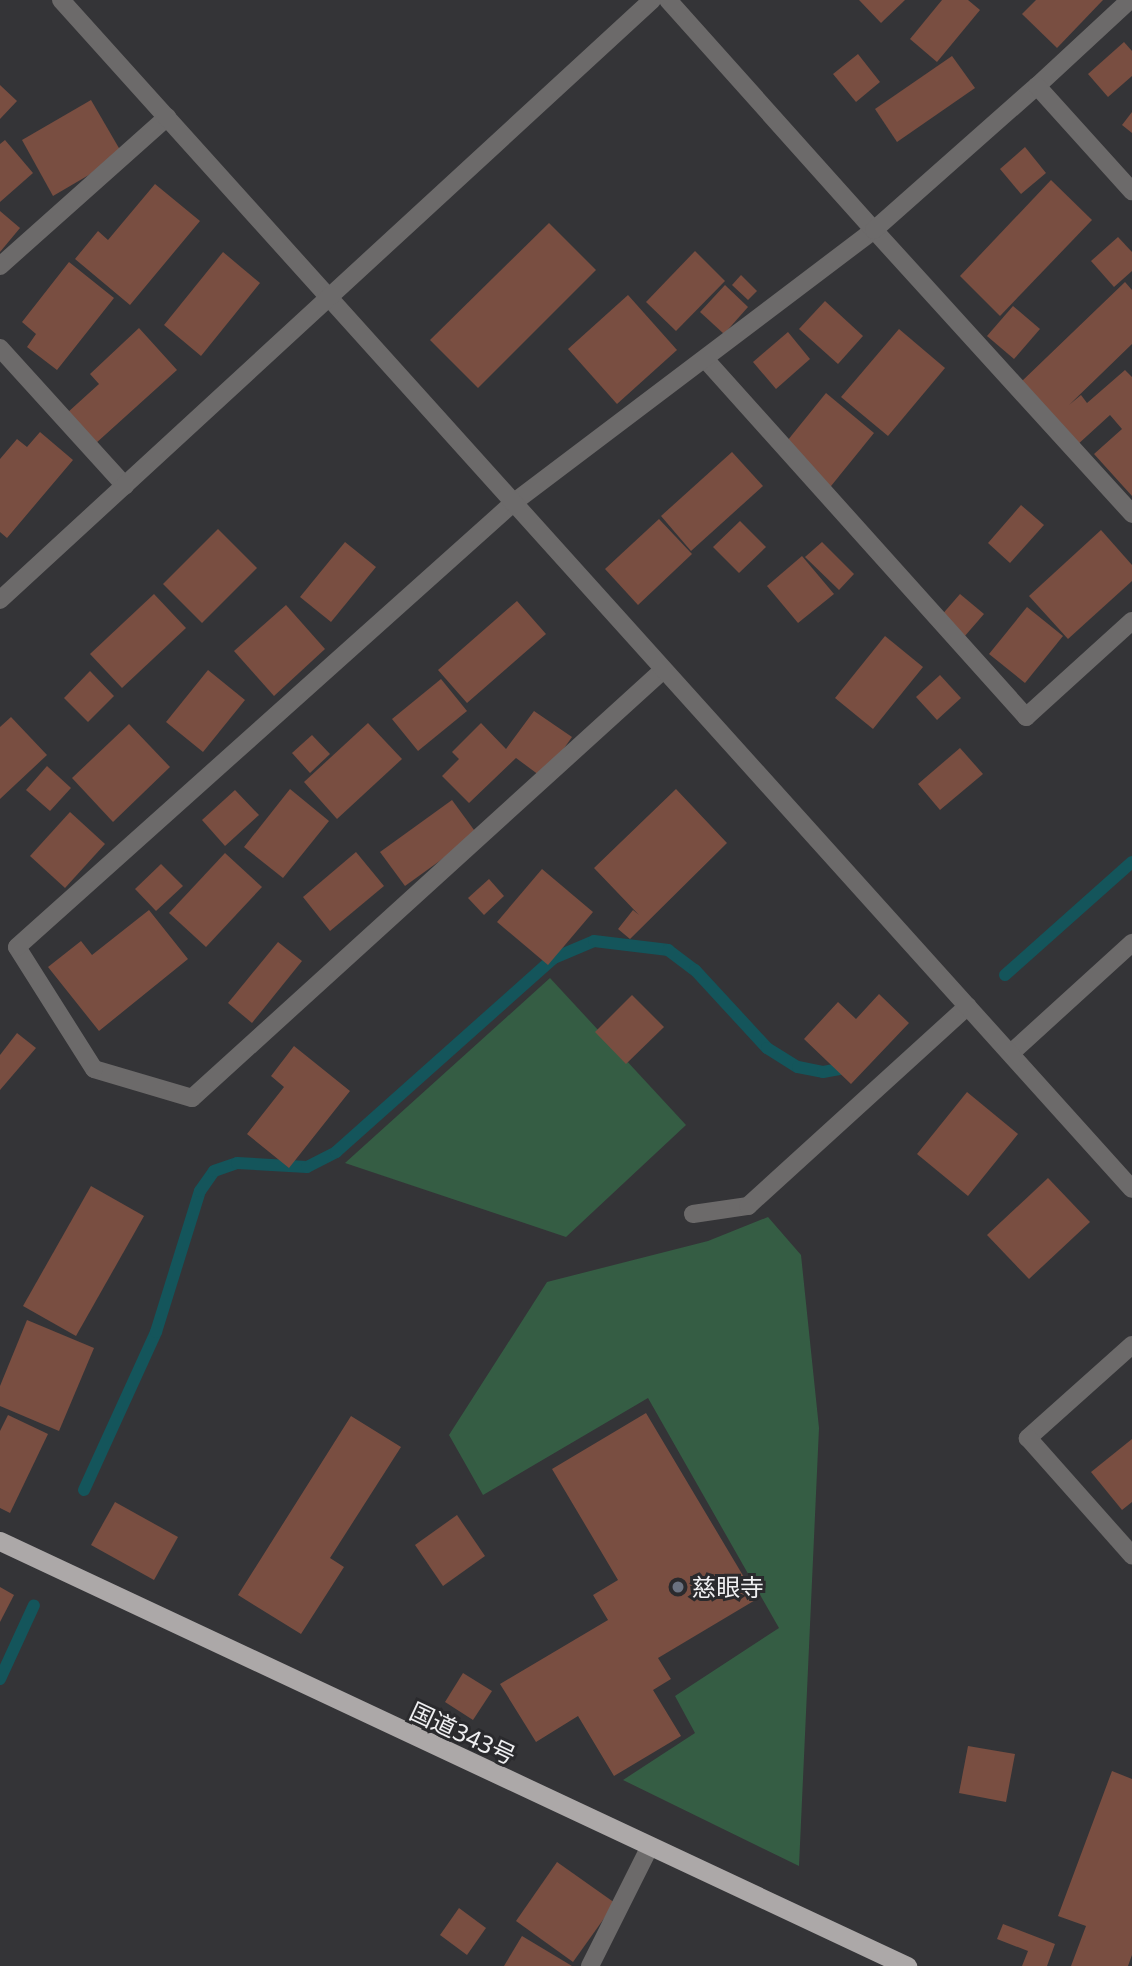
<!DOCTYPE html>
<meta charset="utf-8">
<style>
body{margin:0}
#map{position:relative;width:1132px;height:1966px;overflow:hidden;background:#343437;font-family:"Noto Sans","Noto Sans JP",sans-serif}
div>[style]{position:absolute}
.green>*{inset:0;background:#355d44}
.stream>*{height:12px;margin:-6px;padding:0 6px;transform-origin:6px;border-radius:6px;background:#14555b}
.building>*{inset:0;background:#794e41}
.minor>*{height:18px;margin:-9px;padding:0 9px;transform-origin:9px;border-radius:9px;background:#6c6a6a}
.tertiary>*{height:18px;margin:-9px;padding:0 9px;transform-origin:9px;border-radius:9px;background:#6c6a6a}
.trunk>*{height:19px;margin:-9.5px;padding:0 9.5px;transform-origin:9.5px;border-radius:9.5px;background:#aca8a8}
.dots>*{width:19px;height:19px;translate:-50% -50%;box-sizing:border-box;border:4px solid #2a2a2d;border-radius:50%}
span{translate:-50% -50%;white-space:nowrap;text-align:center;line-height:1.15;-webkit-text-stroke:6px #2a2a2d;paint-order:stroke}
.poi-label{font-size:24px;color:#efeff1}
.left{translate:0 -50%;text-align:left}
.street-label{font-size:24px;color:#efeff1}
</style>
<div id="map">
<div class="green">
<i style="clip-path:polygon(550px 978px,686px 1125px,566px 1237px,345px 1163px)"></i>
<i style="clip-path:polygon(768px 1217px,801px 1255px,819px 1428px,799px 1866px,623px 1780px,695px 1733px,675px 1696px,779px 1628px,648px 1398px,483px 1495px,449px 1435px,547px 1282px,708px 1241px)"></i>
</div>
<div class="stream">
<i style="left:1005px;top:975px;width:170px;rotate:-41.7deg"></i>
<i style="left:84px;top:1490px;width:174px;rotate:-65.5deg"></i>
<i style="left:156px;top:1332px;width:148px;rotate:-72.7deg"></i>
<i style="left:200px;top:1191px;width:24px;rotate:-55deg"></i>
<i style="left:214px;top:1171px;width:24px;rotate:-19deg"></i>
<i style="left:237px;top:1163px;width:70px;rotate:3.3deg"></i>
<i style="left:307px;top:1167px;width:33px;rotate:-27deg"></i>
<i style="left:336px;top:1152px;width:292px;rotate:-41.7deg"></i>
<i style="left:554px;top:958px;width:43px;rotate:-23deg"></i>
<i style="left:594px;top:941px;width:75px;rotate:6.9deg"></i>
<i style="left:668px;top:950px;width:34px;rotate:37deg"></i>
<i style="left:695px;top:970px;width:106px;rotate:47.3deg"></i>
<i style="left:767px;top:1048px;width:36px;rotate:32deg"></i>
<i style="left:798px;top:1067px;width:25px;rotate:11deg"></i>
<i style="left:823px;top:1072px;width:29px;rotate:-10deg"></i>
<i style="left:0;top:1679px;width:81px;rotate:-65.3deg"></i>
</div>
<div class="building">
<i style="clip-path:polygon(859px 0,905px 0,881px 23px)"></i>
<i style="clip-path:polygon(942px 0,968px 0,980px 10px,937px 62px,910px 39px)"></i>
<i style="clip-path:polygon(1036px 0,1103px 0,1057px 48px,1022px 14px)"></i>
<i style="clip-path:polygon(1124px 42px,1132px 51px,1132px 76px,1108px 97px,1088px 74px)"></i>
<i style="clip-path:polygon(858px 54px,880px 82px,856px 102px,833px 74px)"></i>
<i style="clip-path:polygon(952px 56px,975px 88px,897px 142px,875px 109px)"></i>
<i style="clip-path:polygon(0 85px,17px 101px,0 119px)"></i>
<i style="clip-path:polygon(91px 100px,123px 155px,53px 196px,22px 140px)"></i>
<i style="clip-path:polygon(1132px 112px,1132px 133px,1122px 125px)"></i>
<i style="clip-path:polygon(5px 140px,33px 173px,0 202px,0 144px)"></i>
<i style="clip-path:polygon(1025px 147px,1046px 173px,1021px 194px,1000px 169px)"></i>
<i style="clip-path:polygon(1051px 180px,1092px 220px,1000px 316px,960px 276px)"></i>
<i style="clip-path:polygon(155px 184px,200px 221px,130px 305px,75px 259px,98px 231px,108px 240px)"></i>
<i style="clip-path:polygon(0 211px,20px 228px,0 252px)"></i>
<i style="clip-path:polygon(549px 223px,596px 270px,478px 388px,430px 340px)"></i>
<i style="clip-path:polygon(1118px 237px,1132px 252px,1132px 271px,1114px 287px,1091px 261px)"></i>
<i style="clip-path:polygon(695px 251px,725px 281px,676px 331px,646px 302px)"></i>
<i style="clip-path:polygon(223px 252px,260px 283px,201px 356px,164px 325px)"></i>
<i style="clip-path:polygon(69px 262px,114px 298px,57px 370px,27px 347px,36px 334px,22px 322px)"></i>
<i style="clip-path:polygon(741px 275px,757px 291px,748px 300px,732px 285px)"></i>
<i style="clip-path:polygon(1125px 282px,1132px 290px,1132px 344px,1069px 405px,1081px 395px,1087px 403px,1125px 370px,1132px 377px,1132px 496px,1094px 454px,1122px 429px,1110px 415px,1076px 446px,1021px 382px)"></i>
<i style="clip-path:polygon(725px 285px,748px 307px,724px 334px,700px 312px)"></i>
<i style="clip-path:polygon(628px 295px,677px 350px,617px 404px,568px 349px)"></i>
<i style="clip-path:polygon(825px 301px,863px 336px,838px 364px,799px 329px)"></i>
<i style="clip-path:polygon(1013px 306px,1040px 329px,1014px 359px,987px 336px)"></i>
<i style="clip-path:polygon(139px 328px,177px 370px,95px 444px,67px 413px,99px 384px,90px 374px)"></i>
<i style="clip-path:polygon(899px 329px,945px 368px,888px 436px,841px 397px)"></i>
<i style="clip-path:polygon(788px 332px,810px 359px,776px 389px,753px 362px)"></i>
<i style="clip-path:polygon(826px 393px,874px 433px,827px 491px,779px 451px)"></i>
<i style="clip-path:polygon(40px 432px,73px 460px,7px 538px,0 532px,0 459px,17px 439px,27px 447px)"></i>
<i style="clip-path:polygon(732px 452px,763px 486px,691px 551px,661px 516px)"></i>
<i style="clip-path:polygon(1021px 505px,1044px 525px,1010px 563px,988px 543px)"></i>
<i style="clip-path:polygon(659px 519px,692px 554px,638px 605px,605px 569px)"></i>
<i style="clip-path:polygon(740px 521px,766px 547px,739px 573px,713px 547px)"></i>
<i style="clip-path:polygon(218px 529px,257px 568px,202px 623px,163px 584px)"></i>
<i style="clip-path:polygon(1101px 530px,1132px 565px,1132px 581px,1068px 639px,1029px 596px)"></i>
<i style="clip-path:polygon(345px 542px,376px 567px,331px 622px,300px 597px)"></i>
<i style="clip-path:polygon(822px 542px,854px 574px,839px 590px,805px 557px)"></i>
<i style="clip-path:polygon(802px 556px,834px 594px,798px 623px,767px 586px)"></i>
<i style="clip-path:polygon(154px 594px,186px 628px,122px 688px,90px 654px)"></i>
<i style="clip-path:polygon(960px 594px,984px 614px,964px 637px,940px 617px)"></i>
<i style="clip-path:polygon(517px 601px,546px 634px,467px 703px,438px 670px)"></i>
<i style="clip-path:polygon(286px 605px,325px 649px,274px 696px,234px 651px)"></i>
<i style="clip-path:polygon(1027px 607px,1063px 636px,1025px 683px,989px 654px)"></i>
<i style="clip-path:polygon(885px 636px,923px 667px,873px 729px,835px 698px)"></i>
<i style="clip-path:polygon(208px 670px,245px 700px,203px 752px,166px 722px)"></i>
<i style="clip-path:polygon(90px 671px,114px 696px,88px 722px,64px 698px)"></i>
<i style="clip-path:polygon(940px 675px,961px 698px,937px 720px,916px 697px)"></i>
<i style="clip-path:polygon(441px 679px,467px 711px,418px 751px,392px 719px)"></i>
<i style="clip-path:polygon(534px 711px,572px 737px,543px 778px,516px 758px,469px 803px,442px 776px,459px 759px,452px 752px,481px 723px,506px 749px)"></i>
<i style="clip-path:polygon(11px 717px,47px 755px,0 799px,0 727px)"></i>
<i style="clip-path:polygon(368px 723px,402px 759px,337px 819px,304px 782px)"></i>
<i style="clip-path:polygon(129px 724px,170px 767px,113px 822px,72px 778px)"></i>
<i style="clip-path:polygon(312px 735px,330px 754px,310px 773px,292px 753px)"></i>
<i style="clip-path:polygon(960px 748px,983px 774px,940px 810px,918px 784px)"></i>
<i style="clip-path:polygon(47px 766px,71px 788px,50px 811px,26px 790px)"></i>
<i style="clip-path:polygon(290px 789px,329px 821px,283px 878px,244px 847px)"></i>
<i style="clip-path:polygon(676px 789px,727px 843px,630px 939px,618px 929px,633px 910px,639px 915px,594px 868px)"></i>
<i style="clip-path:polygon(235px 790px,259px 815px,225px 846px,202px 820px)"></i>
<i style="clip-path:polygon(452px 800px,477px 834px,405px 886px,380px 852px)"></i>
<i style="clip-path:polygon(70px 812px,105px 844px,65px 888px,30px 856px)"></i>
<i style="clip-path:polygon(356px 852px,384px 886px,330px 931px,303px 897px)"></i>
<i style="clip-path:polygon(225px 853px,262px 887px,206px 947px,169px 913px)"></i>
<i style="clip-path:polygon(161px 864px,183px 886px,156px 911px,135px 889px)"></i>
<i style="clip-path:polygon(542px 869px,593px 912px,548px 965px,497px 922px)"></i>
<i style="clip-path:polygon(489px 879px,504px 896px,484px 915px,468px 898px)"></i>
<i style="clip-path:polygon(149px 910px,188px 959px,99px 1031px,48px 967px,81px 941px,92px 955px)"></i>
<i style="clip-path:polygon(278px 942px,302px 961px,252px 1023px,228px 1003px)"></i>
<i style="clip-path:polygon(879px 994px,909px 1023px,851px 1084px,804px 1039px,838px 1002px,856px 1019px)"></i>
<i style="clip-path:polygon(632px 995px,664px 1027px,626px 1064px,595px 1032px)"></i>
<i style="clip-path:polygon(17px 1033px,36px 1048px,0 1090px,0 1055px)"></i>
<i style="clip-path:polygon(294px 1046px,350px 1091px,289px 1168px,247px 1134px,284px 1087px,271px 1076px)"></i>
<i style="clip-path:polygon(967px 1092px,1018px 1134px,968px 1196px,917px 1154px)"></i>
<i style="clip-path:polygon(1048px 1178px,1090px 1222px,1029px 1279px,987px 1235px)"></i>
<i style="clip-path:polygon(91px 1186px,144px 1216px,76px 1336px,23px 1306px)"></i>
<i style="clip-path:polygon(27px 1320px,94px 1348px,59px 1431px,0 1406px,0 1386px)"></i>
<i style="clip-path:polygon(646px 1413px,757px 1599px,658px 1658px,671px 1679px,653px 1690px,681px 1736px,614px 1776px,578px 1716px,536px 1742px,500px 1684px,608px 1620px,593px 1595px,618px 1580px,552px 1469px)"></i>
<i style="clip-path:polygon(8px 1415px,48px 1434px,10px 1513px,0 1508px,0 1431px)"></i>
<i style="clip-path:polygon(351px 1416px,401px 1447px,330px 1558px,344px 1567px,301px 1634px,238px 1595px)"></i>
<i style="clip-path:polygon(1132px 1439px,1132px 1502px,1122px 1510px,1091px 1472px)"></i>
<i style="clip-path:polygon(115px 1502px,178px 1537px,154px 1580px,91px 1545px)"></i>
<i style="clip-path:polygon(457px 1515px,485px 1556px,443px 1586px,415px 1545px)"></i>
<i style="clip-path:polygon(0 1587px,14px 1595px,0 1622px)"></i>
<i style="clip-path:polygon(463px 1673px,492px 1691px,473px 1720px,445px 1702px)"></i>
<i style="clip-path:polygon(968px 1746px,1015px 1754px,1006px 1802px,959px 1793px)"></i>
<i style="clip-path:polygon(1112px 1771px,1132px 1779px,1132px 1955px,1128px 1966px,1071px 1966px,1086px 1926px,1058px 1916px)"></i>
<i style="clip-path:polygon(557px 1862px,615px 1903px,573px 1962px,516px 1921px)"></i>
<i style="clip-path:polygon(459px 1908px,486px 1928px,467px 1955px,440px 1935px)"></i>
<i style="clip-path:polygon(1003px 1924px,1055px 1944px,1047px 1966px,1022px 1966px,1028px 1951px,997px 1939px)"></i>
<i style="clip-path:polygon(522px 1936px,572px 1966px,504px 1966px)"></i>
</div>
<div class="minor">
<i style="left:1037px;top:86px;width:127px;rotate:-42.8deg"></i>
<i style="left:0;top:266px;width:224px;rotate:-41.7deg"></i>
<i style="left:0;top:348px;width:186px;rotate:47.8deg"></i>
<i style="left:705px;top:359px;width:481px;rotate:48.1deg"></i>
<i style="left:1026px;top:717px;width:143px;rotate:-42.2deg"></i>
<i style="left:662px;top:671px;width:635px;rotate:137.74deg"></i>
<i style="left:192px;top:1098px;width:102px;rotate:-163.5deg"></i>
<i style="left:94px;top:1069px;width:144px;rotate:-122.3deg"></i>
<i style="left:17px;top:947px;width:666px;rotate:-41.83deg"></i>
<i style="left:513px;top:503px;width:453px;rotate:-37.1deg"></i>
<i style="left:874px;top:230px;width:384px;rotate:47.7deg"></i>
<i style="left:1011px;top:1053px;width:164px;rotate:-42.3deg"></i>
<i style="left:693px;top:1214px;width:56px;rotate:-8.3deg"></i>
<i style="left:748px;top:1206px;width:297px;rotate:-42.3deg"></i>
<i style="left:1132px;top:1345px;width:140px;rotate:138.2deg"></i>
<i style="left:1028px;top:1438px;width:157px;rotate:48.4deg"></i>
<i style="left:590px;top:1966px;width:132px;rotate:-63.4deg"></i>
</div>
<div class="tertiary">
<i style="left:61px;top:0;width:1600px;rotate:47.99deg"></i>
<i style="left:668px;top:0;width:309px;rotate:48.2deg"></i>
<i style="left:874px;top:230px;width:217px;rotate:-41.5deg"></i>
<i style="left:1037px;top:86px;width:142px;rotate:47.9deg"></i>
<i style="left:0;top:600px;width:886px;rotate:-42.62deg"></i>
</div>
<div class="trunk">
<i style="left:0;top:1541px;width:1002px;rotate:25.11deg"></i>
</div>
<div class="dots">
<i style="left:678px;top:1587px;background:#6b7280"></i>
</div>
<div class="poi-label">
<span class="left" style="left:692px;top:1587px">慈眼寺</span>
</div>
<div class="street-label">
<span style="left:463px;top:1733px;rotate:25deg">国道343号</span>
</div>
</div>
